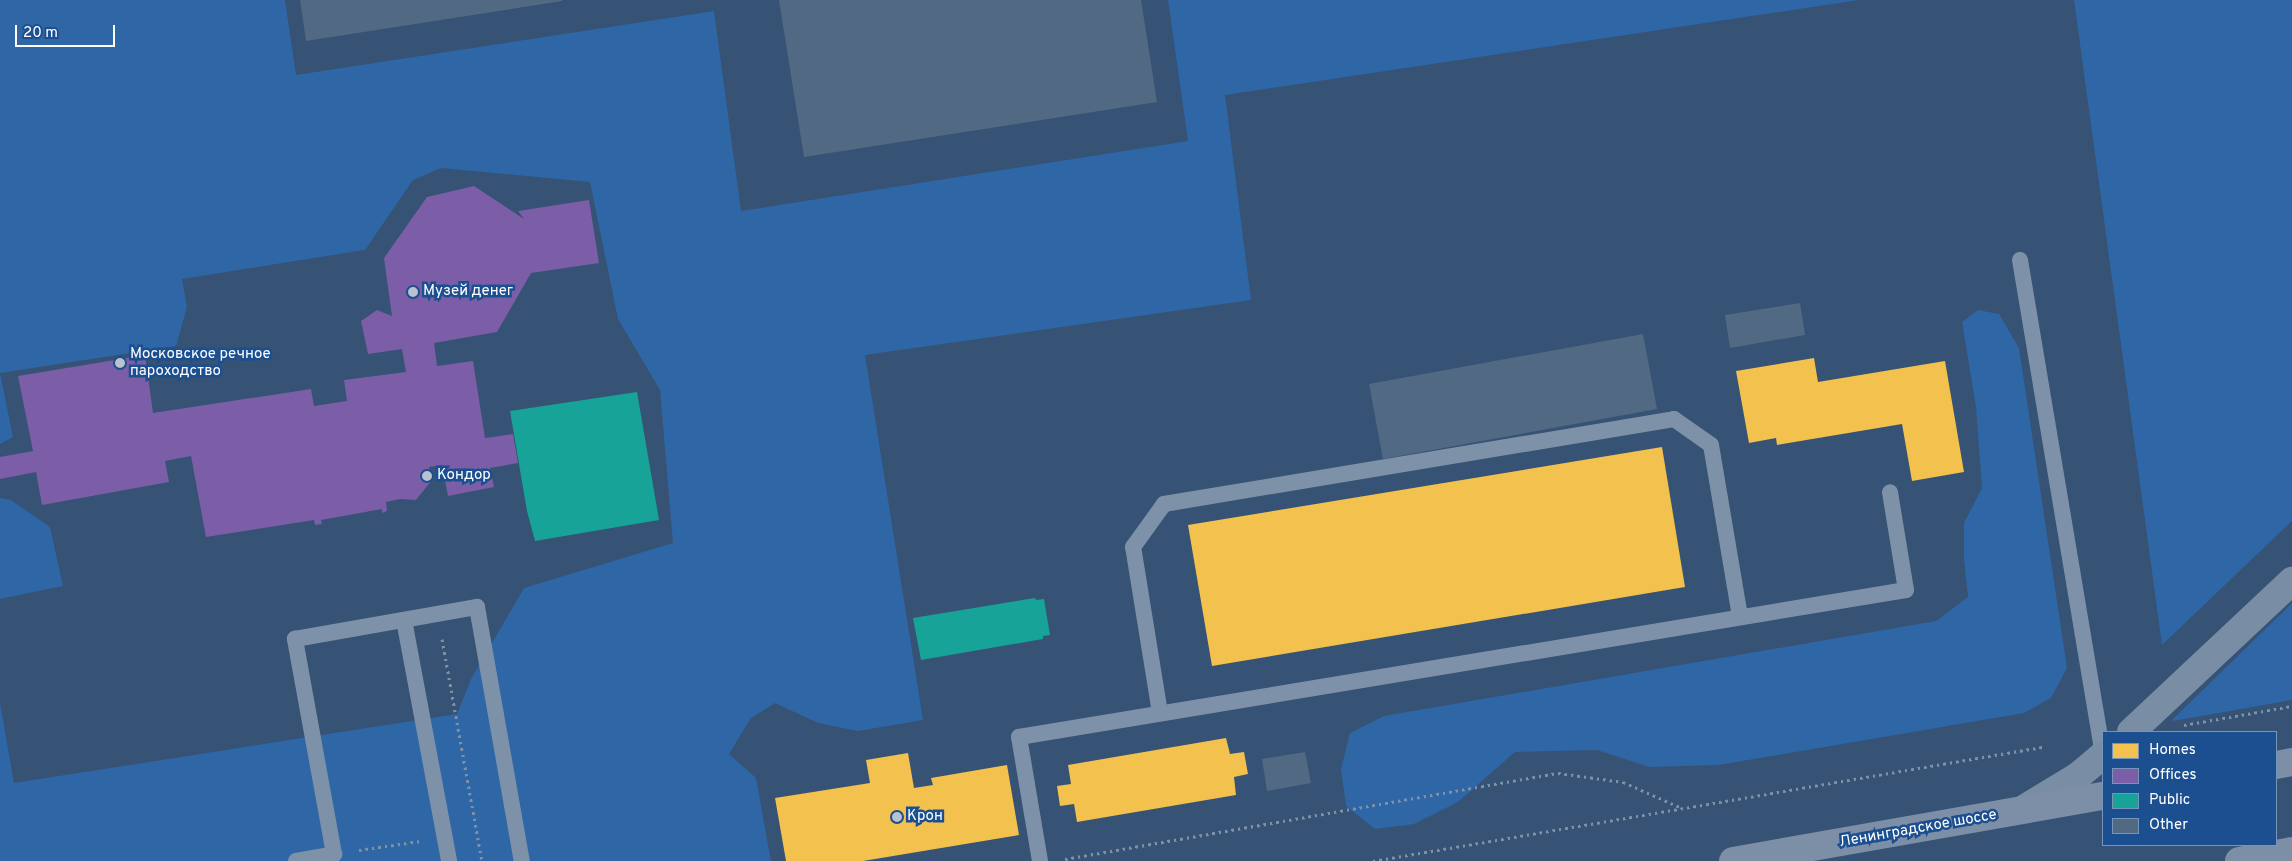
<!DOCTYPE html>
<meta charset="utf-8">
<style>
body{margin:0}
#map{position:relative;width:2292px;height:861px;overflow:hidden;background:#365274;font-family:Overpass,sans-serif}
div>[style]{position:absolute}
.green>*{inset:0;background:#2f66a5}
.homes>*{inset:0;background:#f2c14e}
.offices>*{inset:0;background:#7b5ea7}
.public>*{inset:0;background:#17a398}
.building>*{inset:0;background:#526984}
.path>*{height:3px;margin-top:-1.5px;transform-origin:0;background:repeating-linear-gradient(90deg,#7d92a8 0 2.5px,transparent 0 6.5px)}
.service>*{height:16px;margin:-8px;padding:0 8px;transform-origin:8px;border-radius:8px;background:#7d92a8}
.secondary>*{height:28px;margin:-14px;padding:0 14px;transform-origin:14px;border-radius:14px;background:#798da4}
.primary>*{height:28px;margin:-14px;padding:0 14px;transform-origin:14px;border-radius:14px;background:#7d8ea7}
.dots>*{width:14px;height:14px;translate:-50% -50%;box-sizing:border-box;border:2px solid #1b4f8f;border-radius:50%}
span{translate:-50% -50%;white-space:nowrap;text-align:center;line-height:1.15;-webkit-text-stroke:5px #1b4f8f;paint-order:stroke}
.poi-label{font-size:15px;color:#fff}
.left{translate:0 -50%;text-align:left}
.street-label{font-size:15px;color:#fff}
.legend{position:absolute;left:2102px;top:731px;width:175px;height:115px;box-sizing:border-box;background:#1b4f8f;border:1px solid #7695bc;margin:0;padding:6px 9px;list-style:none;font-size:15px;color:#fff}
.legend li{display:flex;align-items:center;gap:10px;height:25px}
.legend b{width:25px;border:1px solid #7695bc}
.scale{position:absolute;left:15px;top:25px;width:100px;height:22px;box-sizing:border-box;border:2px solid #fff;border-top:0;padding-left:6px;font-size:15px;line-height:18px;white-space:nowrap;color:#fff;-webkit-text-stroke:4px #1b4f8f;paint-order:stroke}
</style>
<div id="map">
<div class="green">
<i style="clip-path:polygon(0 0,285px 0,296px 75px,714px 11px,741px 211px,1188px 141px,1168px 0,1859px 0,1225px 95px,1251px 300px,865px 355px,923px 720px,858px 731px,818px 723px,775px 703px,751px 718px,729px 754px,756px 778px,771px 861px,0 861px,0 703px,14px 783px,457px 714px,471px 679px,524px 588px,673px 543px,660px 390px,618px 319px,590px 182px,441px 168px,413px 180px,365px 250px,182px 279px,187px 307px,176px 346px,0 373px,13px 437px,0 444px)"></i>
<i style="clip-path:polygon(2074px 0,2292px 0,2292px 521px,2162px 645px)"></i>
<i style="clip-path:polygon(1978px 310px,1999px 314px,2019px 348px,2067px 668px,2051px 698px,2024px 713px,1719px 765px,1649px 767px,1597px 750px,1515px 752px,1458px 802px,1414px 824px,1375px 829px,1346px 806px,1341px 769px,1350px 733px,1384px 716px,1936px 621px,1968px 597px,1964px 560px,1964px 523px,1982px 488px,1976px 407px,1962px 322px)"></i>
<i style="clip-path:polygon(0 498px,11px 500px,50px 527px,63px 586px,0 599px)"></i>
<i style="clip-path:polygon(2292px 603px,2292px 700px,2173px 721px,2173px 719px)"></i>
</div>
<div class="homes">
<i style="clip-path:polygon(1814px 358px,1818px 382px,1945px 361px,1964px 472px,1912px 481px,1902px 424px,1777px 445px,1776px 438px,1749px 443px,1736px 371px)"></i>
<i style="clip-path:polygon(1662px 447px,1685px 587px,1212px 666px,1188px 525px)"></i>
<i style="clip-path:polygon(1226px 738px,1230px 754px,1244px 752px,1248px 774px,1234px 777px,1236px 795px,1077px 822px,1074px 804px,1060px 806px,1057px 786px,1071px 784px,1068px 765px)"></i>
<i style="clip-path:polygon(908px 753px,914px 788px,933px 785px,931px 778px,1007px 765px,1019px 835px,863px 861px,786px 861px,775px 798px,870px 783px,866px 760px)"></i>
</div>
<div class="offices">
<i style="clip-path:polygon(474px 186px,524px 219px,518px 211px,589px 200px,599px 263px,531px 273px,497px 332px,434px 343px,437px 366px,473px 361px,485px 438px,513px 434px,518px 463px,490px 468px,494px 487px,448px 496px,442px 465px,429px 467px,432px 480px,416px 500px,400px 499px,386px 502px,387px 511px,382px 513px,382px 509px,321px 520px,322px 524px,315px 525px,314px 520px,206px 537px,191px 456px,165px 461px,169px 482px,42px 505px,36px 472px,0 479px,0 457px,33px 451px,18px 376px,145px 355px,153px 413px,311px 389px,314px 406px,347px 401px,344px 380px,406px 372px,402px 349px,368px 354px,361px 321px,377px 310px,392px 316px,384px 258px,427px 197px)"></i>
</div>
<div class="public">
<i style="clip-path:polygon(637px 392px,659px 520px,535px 541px,527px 511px,510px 411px)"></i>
<i style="clip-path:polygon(1035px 598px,1036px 600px,1044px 599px,1050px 635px,1043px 636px,1043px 639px,921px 660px,913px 618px)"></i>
</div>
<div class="building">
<i style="clip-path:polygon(300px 0,562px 0,562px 1px,306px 41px)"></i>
<i style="clip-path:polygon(779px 0,1141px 0,1157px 102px,804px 157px)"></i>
<i style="clip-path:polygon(1800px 303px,1805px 335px,1730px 348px,1725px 315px)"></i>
<i style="clip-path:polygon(1643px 334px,1657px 409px,1383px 459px,1369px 384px)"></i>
<i style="clip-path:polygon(1305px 752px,1311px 783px,1267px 791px,1262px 759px)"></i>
</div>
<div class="path">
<i style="left:442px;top:639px;width:226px;rotate:79.8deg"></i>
<i style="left:2184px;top:725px;width:110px;rotate:-10deg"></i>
<i style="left:359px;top:850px;width:62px;rotate:-8.4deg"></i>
<i style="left:1065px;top:859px;width:500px;rotate:-9.9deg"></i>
<i style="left:1558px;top:773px;width:66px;rotate:7.9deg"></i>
<i style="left:1623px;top:782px;width:64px;rotate:23.8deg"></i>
<i style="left:1373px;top:861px;width:679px;rotate:-9.67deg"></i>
</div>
<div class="service">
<i style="left:2020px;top:260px;width:502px;rotate:80.48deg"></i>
<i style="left:404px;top:620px;width:245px;rotate:79.4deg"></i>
<i style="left:1160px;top:713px;width:168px;rotate:-99.2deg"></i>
<i style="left:1133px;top:547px;width:53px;rotate:-54.2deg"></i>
<i style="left:1164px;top:504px;width:517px;rotate:-9.46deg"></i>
<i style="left:1674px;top:419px;width:45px;rotate:35.1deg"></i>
<i style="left:1711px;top:445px;width:174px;rotate:80.4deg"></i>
<i style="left:296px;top:861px;width:39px;rotate:-10deg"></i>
<i style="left:334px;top:854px;width:219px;rotate:-100.3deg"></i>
<i style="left:295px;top:639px;width:185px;rotate:-10deg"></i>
<i style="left:477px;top:607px;width:258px;rotate:80deg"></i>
<i style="left:1040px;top:861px;width:126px;rotate:-99.6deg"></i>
<i style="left:1019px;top:737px;width:899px;rotate:-9.41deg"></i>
<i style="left:1906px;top:590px;width:99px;rotate:-99.3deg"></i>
</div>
<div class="secondary">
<i style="left:2131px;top:732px;width:221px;rotate:-43.2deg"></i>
<i style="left:2022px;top:810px;width:66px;rotate:-31.3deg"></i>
<i style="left:2078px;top:776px;width:33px;rotate:-40deg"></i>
</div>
<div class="primary">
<i style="left:2276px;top:765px;width:16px;rotate:-11deg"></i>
<i style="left:1733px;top:861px;width:376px;rotate:-10deg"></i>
<i style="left:2239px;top:861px;width:54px;rotate:-10.7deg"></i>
</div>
<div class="dots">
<i style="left:413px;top:292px;background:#b9c2ce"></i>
<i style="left:120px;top:363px;background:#b9c2ce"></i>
<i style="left:427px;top:476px;background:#b9c2ce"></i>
<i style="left:897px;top:817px;background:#b9c2ce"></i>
</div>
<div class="poi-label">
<span class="left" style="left:423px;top:292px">Музей денег</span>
<span class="left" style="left:130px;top:363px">Московское речное<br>пароходство</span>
<span class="left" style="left:437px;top:476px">Кондор</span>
<span class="left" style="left:907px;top:817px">Крон</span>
</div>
<div class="street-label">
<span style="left:1918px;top:829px;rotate:-10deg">Ленинградское шоссе</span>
</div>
<ul class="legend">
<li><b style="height:14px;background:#f2c14e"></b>Homes</li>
<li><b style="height:14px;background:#7b5ea7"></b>Offices</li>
<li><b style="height:14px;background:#17a398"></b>Public</li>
<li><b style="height:14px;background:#526984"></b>Other</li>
</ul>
<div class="scale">20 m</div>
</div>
